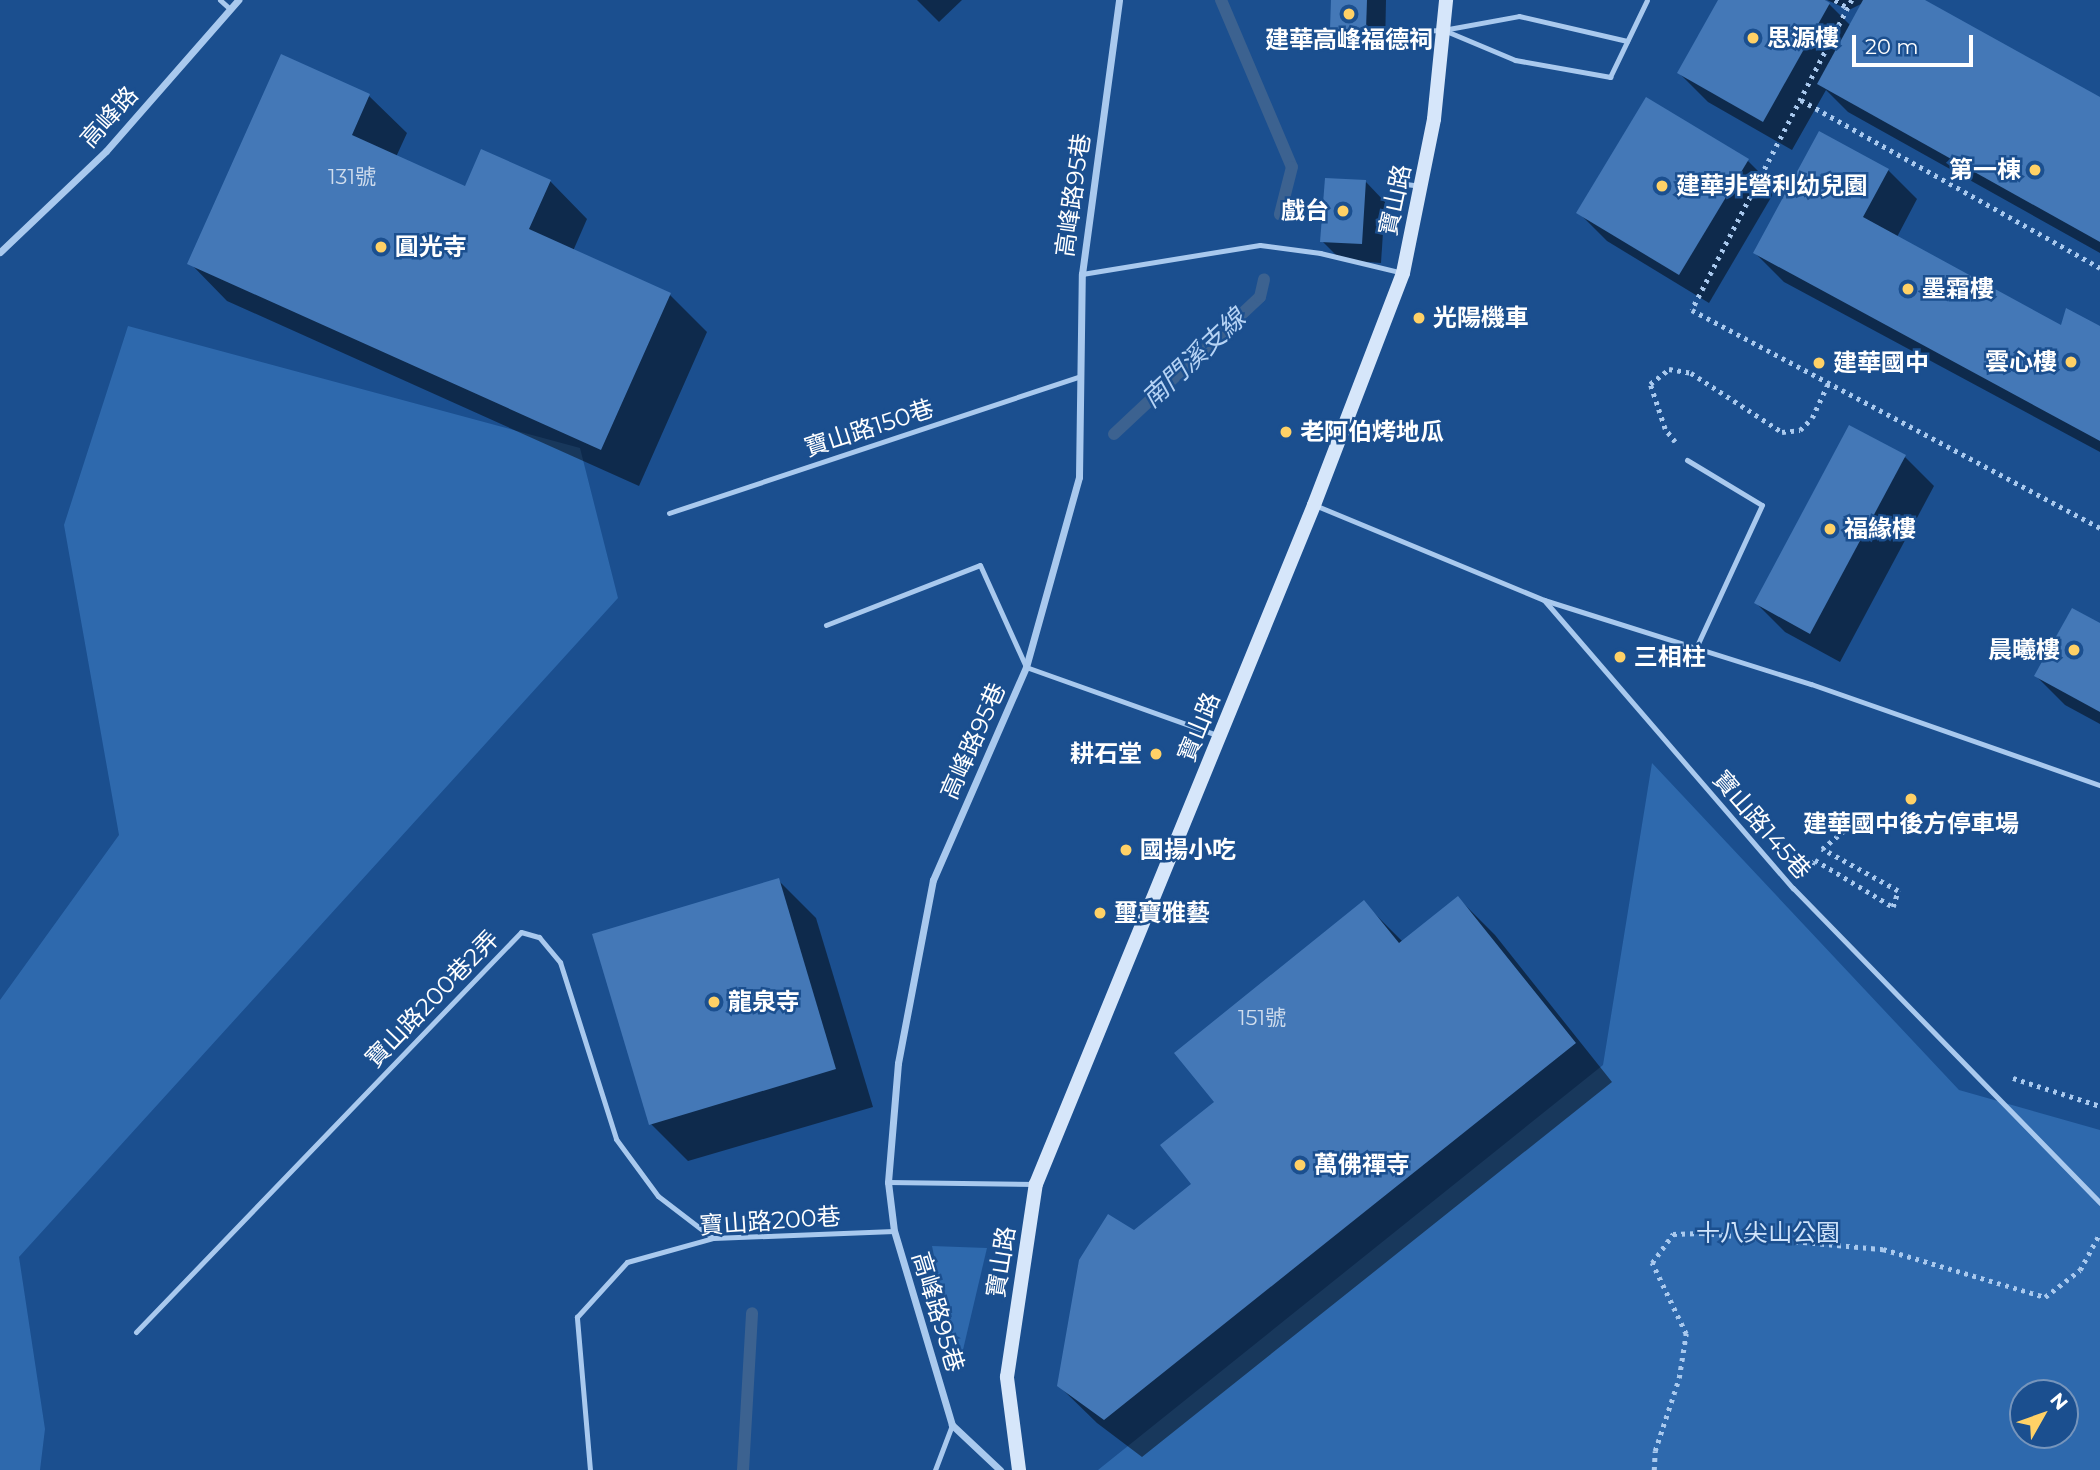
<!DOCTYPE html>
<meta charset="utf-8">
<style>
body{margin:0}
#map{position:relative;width:2100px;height:1470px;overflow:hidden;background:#1b4f8f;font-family:Montserrat,"Noto Sans TC",sans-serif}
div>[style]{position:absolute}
.green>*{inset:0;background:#2e69ad}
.shadow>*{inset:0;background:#0007}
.stream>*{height:12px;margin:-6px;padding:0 6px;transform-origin:6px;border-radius:6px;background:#3c6290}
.building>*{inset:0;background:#4478b7}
.path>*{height:4.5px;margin-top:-2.25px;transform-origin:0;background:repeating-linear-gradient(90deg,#a9c9ee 0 3.5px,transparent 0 8.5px)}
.lane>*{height:5px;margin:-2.5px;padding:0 2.5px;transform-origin:2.5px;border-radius:2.5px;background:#a9c9ee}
.street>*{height:7px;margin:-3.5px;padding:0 3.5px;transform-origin:3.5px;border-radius:3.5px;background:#a9c9ee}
.secondary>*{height:14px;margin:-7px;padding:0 7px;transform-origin:7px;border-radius:7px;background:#d6e6fa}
.dots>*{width:19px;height:19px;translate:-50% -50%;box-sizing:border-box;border:4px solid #1b4f8f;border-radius:50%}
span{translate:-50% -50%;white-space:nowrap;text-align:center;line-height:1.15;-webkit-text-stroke:5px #1b4f8f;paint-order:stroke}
.number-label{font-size:21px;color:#d0dded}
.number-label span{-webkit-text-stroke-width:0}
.poi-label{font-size:24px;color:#fff;font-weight:700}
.left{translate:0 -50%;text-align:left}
.right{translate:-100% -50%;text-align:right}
.street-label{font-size:24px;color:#fff}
.park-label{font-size:24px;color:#cfe3fa}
.water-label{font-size:26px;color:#b5d3f5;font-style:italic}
.north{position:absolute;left:2009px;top:1379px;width:70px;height:70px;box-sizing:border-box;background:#1b4f8f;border:2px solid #7695bc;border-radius:50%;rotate:50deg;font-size:19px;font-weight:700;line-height:28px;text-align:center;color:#fff}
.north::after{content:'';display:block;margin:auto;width:24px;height:32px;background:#ffd166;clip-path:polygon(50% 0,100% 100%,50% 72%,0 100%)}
.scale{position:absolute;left:1852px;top:35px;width:121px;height:32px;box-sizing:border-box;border:4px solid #fff;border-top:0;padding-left:9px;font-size:21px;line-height:24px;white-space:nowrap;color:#fff;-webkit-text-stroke:5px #1b4f8f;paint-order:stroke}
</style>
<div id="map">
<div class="green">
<i style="clip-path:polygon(128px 326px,580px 448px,618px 598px,19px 1257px,45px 1429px,40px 1470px,0 1470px,0 1000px,119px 835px,64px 525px)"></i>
<i style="clip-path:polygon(evenodd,1652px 763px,1959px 1090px,2100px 1130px,2100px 1470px,1098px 1470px,1603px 1065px,1652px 763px,2023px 1393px,2065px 1393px,2065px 1435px,2023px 1435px,2023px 1393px)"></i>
<i style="clip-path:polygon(932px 1246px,987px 1248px,958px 1371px)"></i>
</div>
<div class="shadow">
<i style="clip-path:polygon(917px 0,962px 0,939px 22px)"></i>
<i style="clip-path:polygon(1333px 0,1386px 0,1385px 48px,1352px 47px,1332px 28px)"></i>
<i style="clip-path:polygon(1720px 0,1825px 0,1851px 26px,1863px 3px,1849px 10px,1827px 0,1922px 0,2100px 99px,2100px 253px,1848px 112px,1826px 90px,1792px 150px,1708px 102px,1679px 73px)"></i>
<i style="clip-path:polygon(369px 96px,407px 133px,396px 157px,466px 188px,550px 181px,587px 219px,573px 251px,670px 295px,707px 332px,639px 486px,227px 301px,190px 263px)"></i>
<i style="clip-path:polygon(1747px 160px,1776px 189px,1709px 303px,1607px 241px,1578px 212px)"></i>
<i style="clip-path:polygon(1888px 170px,1917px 199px,1897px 237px,2062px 328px,2100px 328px,2100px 452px,1784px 282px,1755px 253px)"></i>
<i style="clip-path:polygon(1366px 182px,1385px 202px,1381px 263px,1341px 260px,1322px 241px)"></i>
<i style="clip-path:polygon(1905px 457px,1934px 486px,1840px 662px,1785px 632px,1756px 603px)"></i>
<i style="clip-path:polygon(2100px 625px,2100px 724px,2065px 705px,2036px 676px)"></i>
<i style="clip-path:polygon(778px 880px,816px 918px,873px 1107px,688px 1161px,651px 1124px)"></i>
<i style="clip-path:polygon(1458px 898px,1495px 935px,1612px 1082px,1142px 1457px,1097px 1423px,1059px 1386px,1134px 1232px,1193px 1185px,1216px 1102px,1364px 903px,1403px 942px)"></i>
</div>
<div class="stream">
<i style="left:1221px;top:0;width:181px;rotate:67deg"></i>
<i style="left:1292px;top:167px;width:49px;rotate:104.3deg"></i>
<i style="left:1114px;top:434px;width:200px;rotate:-43.2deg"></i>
<i style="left:1260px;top:297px;width:18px;rotate:-77deg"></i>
<i style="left:743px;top:1470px;width:157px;rotate:-86.7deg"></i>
</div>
<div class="building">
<i style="clip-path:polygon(1331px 0,1367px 0,1366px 30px,1330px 29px)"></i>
<i style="clip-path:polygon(1718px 0,1825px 0,1830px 3px,1763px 122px,1677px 73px)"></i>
<i style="clip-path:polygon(1863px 0,1925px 0,2100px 97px,2100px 242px,1817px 84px)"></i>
<i style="clip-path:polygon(281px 54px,370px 94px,352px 135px,465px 186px,481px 149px,551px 180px,529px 229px,671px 293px,601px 450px,187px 264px)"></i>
<i style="clip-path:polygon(1646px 97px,1749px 159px,1679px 275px,1576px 213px)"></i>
<i style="clip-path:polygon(1819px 131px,1889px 169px,1863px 217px,2061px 325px,2066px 308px,2100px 326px,2100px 441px,1753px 253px)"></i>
<i style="clip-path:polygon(1325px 178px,1366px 180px,1362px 244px,1320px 242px)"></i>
<i style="clip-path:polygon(1849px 425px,1906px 455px,1810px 634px,1754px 603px)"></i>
<i style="clip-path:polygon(2072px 608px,2100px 623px,2100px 712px,2034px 676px)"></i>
<i style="clip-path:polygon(779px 878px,836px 1069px,649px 1125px,592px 934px)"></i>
<i style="clip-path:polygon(1458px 896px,1576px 1043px,1104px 1420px,1057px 1386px,1079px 1260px,1108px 1214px,1134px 1230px,1191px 1184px,1160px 1145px,1214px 1102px,1174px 1053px,1364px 900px,1399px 943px)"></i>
</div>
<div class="path">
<i style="left:1835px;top:0;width:15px;rotate:32deg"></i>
<i style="left:1852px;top:0;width:349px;rotate:117.3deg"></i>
<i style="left:1692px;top:310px;width:463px;rotate:28.1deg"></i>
<i style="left:1801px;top:100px;width:343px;rotate:29.3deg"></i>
<i style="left:1675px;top:442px;width:16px;rotate:-128deg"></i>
<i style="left:1665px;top:429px;width:47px;rotate:-108.4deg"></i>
<i style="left:1650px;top:384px;width:24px;rotate:-38deg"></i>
<i style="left:1669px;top:369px;width:22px;rotate:10deg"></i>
<i style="left:1691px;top:373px;width:108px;rotate:33deg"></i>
<i style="left:1782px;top:432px;width:18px;rotate:-6deg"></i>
<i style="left:1800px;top:430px;width:17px;rotate:-45deg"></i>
<i style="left:1812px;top:418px;width:38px;rotate:-65deg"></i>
<i style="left:1807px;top:871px;width:14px;rotate:-54deg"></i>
<i style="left:1815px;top:860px;width:91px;rotate:31.1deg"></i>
<i style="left:1893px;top:907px;width:17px;rotate:-73deg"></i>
<i style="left:1898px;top:891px;width:87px;rotate:-151.1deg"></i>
<i style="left:1822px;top:849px;width:53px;rotate:-39.7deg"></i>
<i style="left:2013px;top:1078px;width:91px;rotate:17.8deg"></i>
<i style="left:1654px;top:1470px;width:19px;rotate:-87deg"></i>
<i style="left:1655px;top:1451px;width:77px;rotate:-71.8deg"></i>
<i style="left:1679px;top:1378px;width:45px;rotate:-81deg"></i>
<i style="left:1686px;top:1334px;width:79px;rotate:-115.6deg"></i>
<i style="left:1652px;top:1263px;width:36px;rotate:-54deg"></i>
<i style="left:1673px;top:1234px;width:29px;rotate:-2deg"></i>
<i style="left:1702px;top:1233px;width:182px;rotate:5.1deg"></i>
<i style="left:1883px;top:1249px;width:169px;rotate:16.5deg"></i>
<i style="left:2045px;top:1297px;width:44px;rotate:-37.6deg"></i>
<i style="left:2080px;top:1270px;width:42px;rotate:-61.6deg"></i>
</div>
<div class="lane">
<i style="left:220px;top:0;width:13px;rotate:42deg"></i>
<i style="left:1415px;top:31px;width:28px;rotate:-2deg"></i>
<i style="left:1443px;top:30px;width:77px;rotate:-10.4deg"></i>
<i style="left:1519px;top:16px;width:111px;rotate:13deg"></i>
<i style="left:1446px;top:31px;width:75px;rotate:22.8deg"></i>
<i style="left:1515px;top:60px;width:97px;rotate:10.1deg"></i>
<i style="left:1610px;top:77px;width:85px;rotate:-64.3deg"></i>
<i style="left:1389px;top:182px;width:31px;rotate:7deg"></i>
<i style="left:1082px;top:274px;width:180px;rotate:-9.3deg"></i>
<i style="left:1260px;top:245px;width:61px;rotate:7.6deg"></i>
<i style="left:1320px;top:253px;width:85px;rotate:13.5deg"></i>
<i style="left:1687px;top:460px;width:87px;rotate:31deg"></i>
<i style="left:1762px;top:505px;width:157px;rotate:114.8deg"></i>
<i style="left:1317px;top:506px;width:246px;rotate:22.5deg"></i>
<i style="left:1544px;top:600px;width:280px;rotate:17.5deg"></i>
<i style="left:1811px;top:684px;width:306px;rotate:19.3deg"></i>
<i style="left:669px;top:513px;width:433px;rotate:-18.4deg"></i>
<i style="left:1544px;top:600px;width:381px;rotate:49.2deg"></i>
<i style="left:1793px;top:888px;width:440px;rotate:45.7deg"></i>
<i style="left:826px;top:625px;width:165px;rotate:-21.3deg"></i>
<i style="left:980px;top:565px;width:112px;rotate:65.7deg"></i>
<i style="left:1026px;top:667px;width:203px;rotate:19.6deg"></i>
<i style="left:888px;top:1182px;width:148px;rotate:0.8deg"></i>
<i style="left:136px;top:1332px;width:555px;rotate:-46.09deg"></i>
<i style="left:521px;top:932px;width:19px;rotate:16deg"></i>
<i style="left:539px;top:937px;width:33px;rotate:50deg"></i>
<i style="left:560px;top:962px;width:186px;rotate:72.4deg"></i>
<i style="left:616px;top:1139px;width:71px;rotate:53.6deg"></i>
<i style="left:658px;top:1196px;width:69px;rotate:37.4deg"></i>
<i style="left:590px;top:1470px;width:154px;rotate:-94.9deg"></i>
<i style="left:577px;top:1317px;width:74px;rotate:-47.7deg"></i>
<i style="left:627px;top:1262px;width:89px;rotate:-15.6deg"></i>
<i style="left:713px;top:1238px;width:181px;rotate:-2.2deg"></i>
<i style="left:935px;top:1470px;width:48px;rotate:-69.3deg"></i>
</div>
<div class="street">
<i style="left:0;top:252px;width:146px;rotate:-43.6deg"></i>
<i style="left:106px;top:151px;width:201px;rotate:-48.8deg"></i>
<i style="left:1000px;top:1470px;width:66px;rotate:-136.8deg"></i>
<i style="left:952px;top:1425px;width:202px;rotate:-106.6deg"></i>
<i style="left:894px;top:1231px;width:49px;rotate:-97deg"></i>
<i style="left:888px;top:1182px;width:119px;rotate:-85.2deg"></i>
<i style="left:898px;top:1063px;width:186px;rotate:-79.2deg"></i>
<i style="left:933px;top:880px;width:232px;rotate:-66.4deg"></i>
<i style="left:1026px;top:667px;width:197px;rotate:-74.4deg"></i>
<i style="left:1079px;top:477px;width:203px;rotate:-89.2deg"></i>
<i style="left:1082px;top:274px;width:276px;rotate:-82.3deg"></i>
</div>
<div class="secondary">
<i style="left:1019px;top:1470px;width:94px;rotate:-97.4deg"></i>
<i style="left:1007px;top:1377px;width:195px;rotate:-81.5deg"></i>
<i style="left:1036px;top:1184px;width:734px;rotate:-67.73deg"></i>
<i style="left:1314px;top:505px;width:248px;rotate:-69deg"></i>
<i style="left:1403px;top:273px;width:157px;rotate:-78.6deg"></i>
<i style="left:1434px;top:119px;width:120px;rotate:-84.2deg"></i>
</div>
<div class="dots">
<i style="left:1349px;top:14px;background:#ffd166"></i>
<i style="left:1753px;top:38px;background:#ffd166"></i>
<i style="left:2035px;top:170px;background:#ffd166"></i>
<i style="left:1662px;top:186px;background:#ffd166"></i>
<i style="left:1343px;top:211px;background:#ffd166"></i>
<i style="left:381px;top:247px;background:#ffd166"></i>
<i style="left:1908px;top:289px;background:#ffd166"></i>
<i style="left:1419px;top:318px;background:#ffd166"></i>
<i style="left:2071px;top:362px;background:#ffd166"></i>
<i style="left:1819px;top:363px;background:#ffd166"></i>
<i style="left:1286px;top:432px;background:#ffd166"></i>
<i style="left:1830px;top:529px;background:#ffd166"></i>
<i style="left:2074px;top:650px;background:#ffd166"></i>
<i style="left:1620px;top:657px;background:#ffd166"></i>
<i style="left:1156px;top:754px;background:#ffd166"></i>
<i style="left:1911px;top:799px;background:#ffd166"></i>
<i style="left:1126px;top:850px;background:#ffd166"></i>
<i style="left:1100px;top:913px;background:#ffd166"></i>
<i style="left:714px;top:1002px;background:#ffd166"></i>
<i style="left:1300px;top:1165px;background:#ffd166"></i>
</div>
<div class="number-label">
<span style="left:352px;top:177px">131號</span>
<span style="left:1262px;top:1018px">151號</span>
</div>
<div class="poi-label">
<span class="left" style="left:1767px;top:38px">思源樓</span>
<span style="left:1349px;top:40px">建華高峰福德祠</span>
<span class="right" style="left:2021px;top:170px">第一棟</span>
<span class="left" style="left:1676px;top:186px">建華非營利幼兒園</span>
<span class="right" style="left:1329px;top:211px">戲台</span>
<span class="left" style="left:395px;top:247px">圓光寺</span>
<span class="left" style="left:1922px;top:289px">墨霜樓</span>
<span class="left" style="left:1433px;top:318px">光陽機車</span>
<span class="right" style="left:2057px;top:362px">雲心樓</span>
<span class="left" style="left:1833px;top:363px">建華國中</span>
<span class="left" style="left:1300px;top:432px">老阿伯烤地瓜</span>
<span class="left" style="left:1844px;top:529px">福緣樓</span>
<span class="right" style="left:2060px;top:650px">晨曦樓</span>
<span class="left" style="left:1634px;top:657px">三相柱</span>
<span class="right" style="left:1142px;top:754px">耕石堂</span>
<span style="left:1911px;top:824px">建華國中後方停車場</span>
<span class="left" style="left:1140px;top:850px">國揚小吃</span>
<span class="left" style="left:1114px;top:913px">璽寶雅藝</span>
<span class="left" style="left:728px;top:1002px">龍泉寺</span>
<span class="left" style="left:1314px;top:1165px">萬佛禪寺</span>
</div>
<div class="street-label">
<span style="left:109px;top:117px;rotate:-48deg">高峰路</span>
<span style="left:1073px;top:195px;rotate:-82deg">高峰路95巷</span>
<span style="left:1395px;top:200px;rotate:-78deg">寶山路</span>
<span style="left:869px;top:428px;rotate:-18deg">寶山路150巷</span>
<span style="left:1199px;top:727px;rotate:-68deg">寶山路</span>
<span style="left:973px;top:741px;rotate:-66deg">高峰路95巷</span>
<span style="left:1762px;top:825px;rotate:49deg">寶山路145巷</span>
<span style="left:432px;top:999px;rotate:-46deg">寶山路200巷2弄</span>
<span style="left:770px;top:1221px;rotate:-4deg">寶山路200巷</span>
<span style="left:1001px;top:1262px;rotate:-81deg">寶山路</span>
<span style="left:938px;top:1312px;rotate:73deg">高峰路95巷</span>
</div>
<div class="park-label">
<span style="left:1768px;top:1233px">十八尖山公園</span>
</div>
<div class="water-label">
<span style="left:1194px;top:359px;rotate:-43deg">南門溪支線</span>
</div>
<div class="north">N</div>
<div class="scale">20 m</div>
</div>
